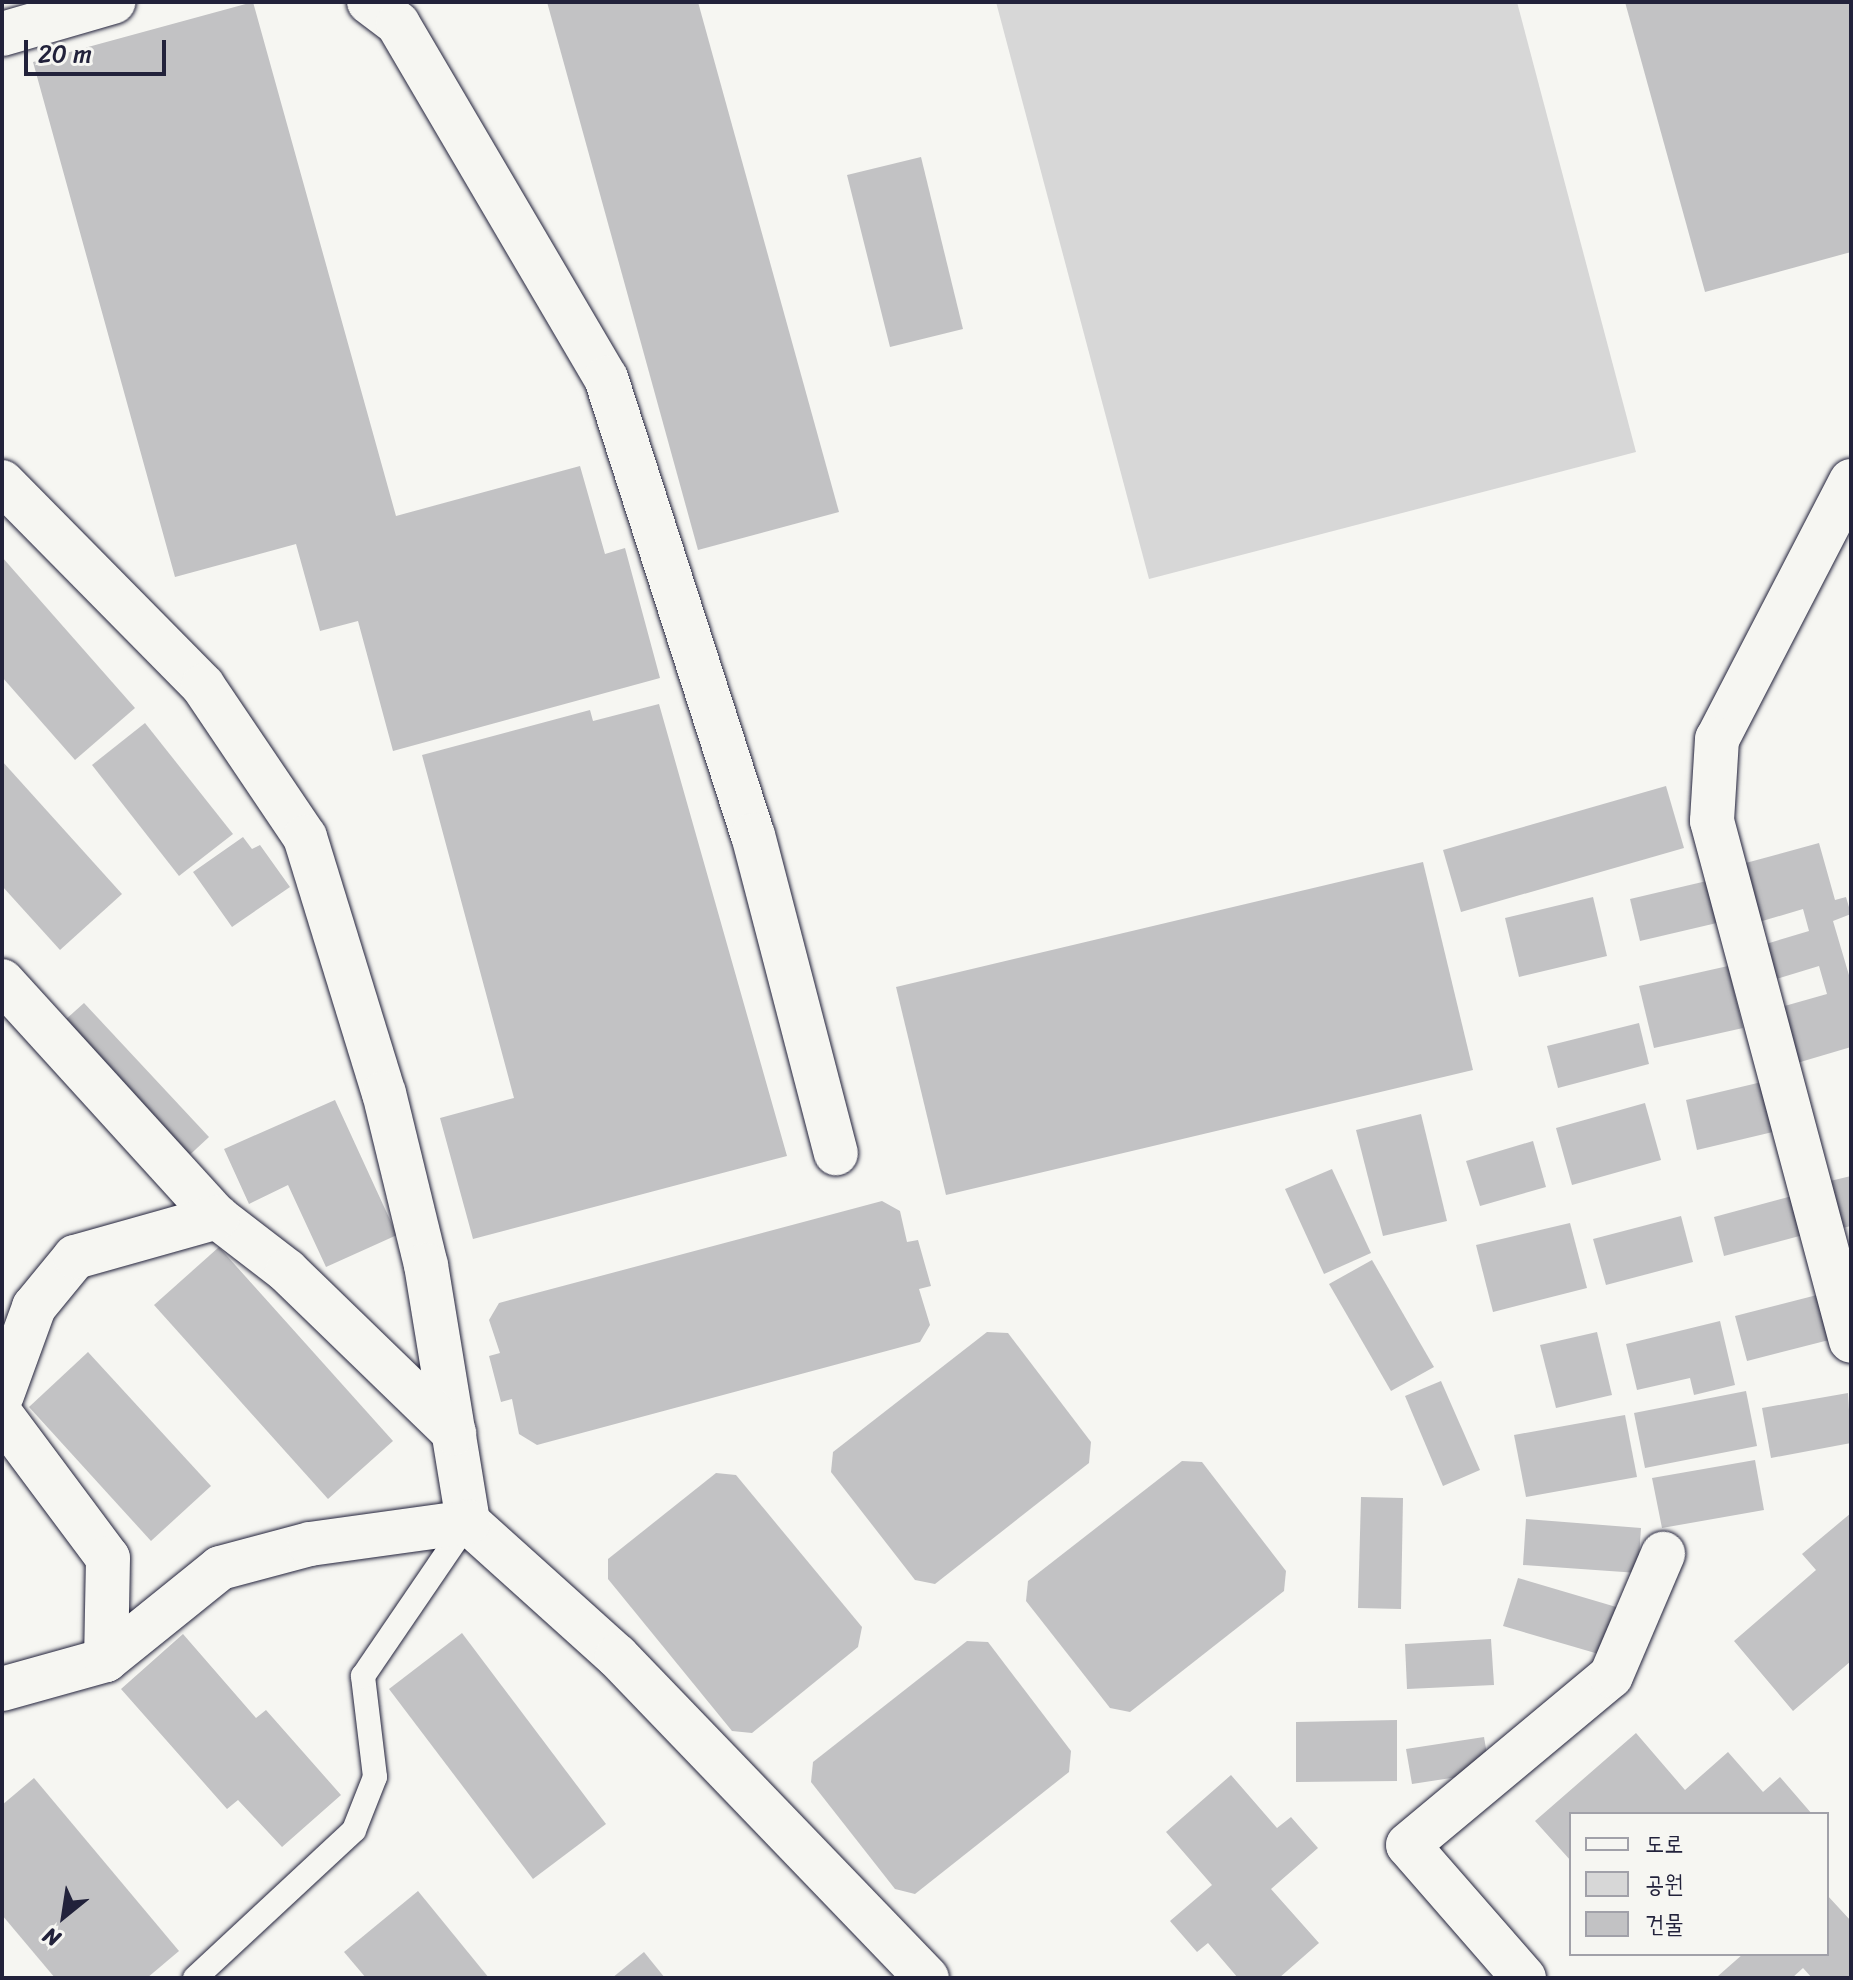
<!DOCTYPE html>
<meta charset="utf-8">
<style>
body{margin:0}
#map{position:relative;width:1853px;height:1980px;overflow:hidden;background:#f6f6f2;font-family:Sriracha,"Poor Story",sans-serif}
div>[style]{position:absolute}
.green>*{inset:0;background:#d7d7d7}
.building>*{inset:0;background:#c2c2c4}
.roads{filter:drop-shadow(0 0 2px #22223b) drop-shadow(0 0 2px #22223b)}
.service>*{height:24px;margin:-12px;padding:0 12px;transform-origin:12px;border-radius:12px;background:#f6f6f2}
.minor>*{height:44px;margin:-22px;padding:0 22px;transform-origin:22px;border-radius:22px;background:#f6f6f2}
span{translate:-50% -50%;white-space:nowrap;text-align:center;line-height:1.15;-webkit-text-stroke:6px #f6f6f2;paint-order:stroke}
.frame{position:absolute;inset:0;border:4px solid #22223b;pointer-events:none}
.legend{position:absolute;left:1569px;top:1812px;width:260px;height:144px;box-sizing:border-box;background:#f6f6f2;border:2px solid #a1a1a9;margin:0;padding:10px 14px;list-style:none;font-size:24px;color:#22223b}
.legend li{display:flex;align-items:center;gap:16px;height:40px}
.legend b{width:40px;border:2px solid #a1a1a9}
.north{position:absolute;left:24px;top:1876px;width:80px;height:80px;-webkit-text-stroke:6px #f6f6f2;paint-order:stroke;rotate:210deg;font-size:22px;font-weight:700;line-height:32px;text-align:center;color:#22223b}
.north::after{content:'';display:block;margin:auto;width:28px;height:36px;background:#22223b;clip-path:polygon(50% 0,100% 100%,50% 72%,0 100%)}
.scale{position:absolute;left:24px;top:40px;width:142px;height:36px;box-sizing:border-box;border:4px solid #22223b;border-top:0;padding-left:10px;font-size:24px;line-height:28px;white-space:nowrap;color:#22223b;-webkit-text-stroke:6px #f6f6f2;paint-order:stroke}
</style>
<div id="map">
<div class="green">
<i style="clip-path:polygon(996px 2px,1517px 2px,1636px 452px,1149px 579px)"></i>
</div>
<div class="building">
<i style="clip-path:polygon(253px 2px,396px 516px,580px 466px,605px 554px,625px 548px,660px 678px,393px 751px,358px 621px,320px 631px,296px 544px,175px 577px,33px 62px)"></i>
<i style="clip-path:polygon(547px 2px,698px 2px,839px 512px,698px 550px)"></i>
<i style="clip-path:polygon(1625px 2px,1851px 2px,1851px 252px,1705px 292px)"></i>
<i style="clip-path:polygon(921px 157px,963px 329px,890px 347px,847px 175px)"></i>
<i style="clip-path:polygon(2px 557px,135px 708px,75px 760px,2px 677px)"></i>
<i style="clip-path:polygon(659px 704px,787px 1156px,473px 1239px,440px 1118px,514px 1098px,422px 755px,590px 710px,593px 721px)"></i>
<i style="clip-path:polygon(145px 723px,233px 834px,179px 876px,92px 765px)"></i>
<i style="clip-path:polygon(2px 761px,122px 894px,60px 950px,2px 886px)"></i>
<i style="clip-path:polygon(1666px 786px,1684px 848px,1461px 912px,1443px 850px)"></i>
<i style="clip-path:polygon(243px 837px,252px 849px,260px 845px,290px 887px,232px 927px,193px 872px)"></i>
<i style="clip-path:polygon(1819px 843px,1835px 900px,1846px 897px,1851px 914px,1833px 921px,1851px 982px,1851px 1047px,1797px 1063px,1781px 1007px,1827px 994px,1819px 966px,1776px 979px,1766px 944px,1809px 931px,1803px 909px,1759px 922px,1742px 864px)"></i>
<i style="clip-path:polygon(1423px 862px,1473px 1070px,946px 1195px,896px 987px)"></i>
<i style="clip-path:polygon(1711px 880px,1721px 922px,1640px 941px,1630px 899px)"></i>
<i style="clip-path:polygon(1593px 897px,1607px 956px,1519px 977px,1505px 918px)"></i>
<i style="clip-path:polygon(1728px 966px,1743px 1028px,1654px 1048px,1639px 986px)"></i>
<i style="clip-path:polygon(84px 1003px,209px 1137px,181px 1163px,55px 1029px)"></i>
<i style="clip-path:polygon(1639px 1023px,1649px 1064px,1558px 1088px,1547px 1046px)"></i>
<i style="clip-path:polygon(1766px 1081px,1777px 1131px,1697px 1150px,1686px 1100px)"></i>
<i style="clip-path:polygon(335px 1100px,397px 1235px,326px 1267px,288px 1185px,249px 1204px,224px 1149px)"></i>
<i style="clip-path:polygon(1645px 1103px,1661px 1160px,1572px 1185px,1556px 1128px)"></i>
<i style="clip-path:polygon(1421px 1114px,1447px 1221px,1383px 1236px,1356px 1130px)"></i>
<i style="clip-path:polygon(1533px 1141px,1546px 1187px,1480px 1206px,1466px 1161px)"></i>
<i style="clip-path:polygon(1332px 1169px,1371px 1253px,1324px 1274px,1285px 1189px)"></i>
<i style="clip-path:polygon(1851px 1176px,1851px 1226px,1838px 1229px,1826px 1182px)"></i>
<i style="clip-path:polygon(1796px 1195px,1807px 1234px,1724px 1256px,1714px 1217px)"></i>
<i style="clip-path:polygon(882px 1201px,900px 1211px,907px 1242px,918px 1240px,931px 1286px,919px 1289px,930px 1325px,920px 1342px,537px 1445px,519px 1434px,512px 1399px,501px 1402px,489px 1356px,500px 1353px,489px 1320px,499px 1303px)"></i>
<i style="clip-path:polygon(1681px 1216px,1693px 1262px,1606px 1285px,1593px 1239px)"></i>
<i style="clip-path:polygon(1570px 1223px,1587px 1288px,1493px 1312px,1476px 1245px)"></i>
<i style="clip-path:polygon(219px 1247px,393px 1441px,328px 1499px,154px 1305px)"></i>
<i style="clip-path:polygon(1372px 1260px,1434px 1367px,1391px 1391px,1329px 1284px)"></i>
<i style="clip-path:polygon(1817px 1295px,1829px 1340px,1747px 1361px,1735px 1316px)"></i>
<i style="clip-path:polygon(1720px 1321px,1735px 1385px,1694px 1395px,1690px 1378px,1637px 1390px,1626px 1344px)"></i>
<i style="clip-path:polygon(987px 1332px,1008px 1333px,1091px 1442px,1089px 1463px,935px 1584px,915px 1580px,831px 1472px,833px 1452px)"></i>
<i style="clip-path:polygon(1597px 1332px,1612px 1395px,1556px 1408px,1540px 1345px)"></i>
<i style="clip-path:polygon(88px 1352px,211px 1486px,151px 1541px,29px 1407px)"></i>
<i style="clip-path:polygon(1441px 1381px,1480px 1470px,1443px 1486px,1405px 1396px)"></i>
<i style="clip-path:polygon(1746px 1391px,1757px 1446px,1645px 1468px,1634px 1413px)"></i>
<i style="clip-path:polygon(1848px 1393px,1851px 1443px,1771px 1458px,1762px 1408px)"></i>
<i style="clip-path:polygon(1625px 1415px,1637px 1477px,1526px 1497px,1514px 1435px)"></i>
<i style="clip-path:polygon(1755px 1460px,1764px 1510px,1662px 1528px,1652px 1478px)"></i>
<i style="clip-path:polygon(1182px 1461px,1202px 1462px,1286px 1571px,1284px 1591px,1130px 1712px,1110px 1708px,1026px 1601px,1028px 1581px)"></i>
<i style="clip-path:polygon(716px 1473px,736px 1475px,862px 1627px,858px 1647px,752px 1733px,732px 1731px,608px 1579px,608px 1559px)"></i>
<i style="clip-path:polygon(1361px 1497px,1403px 1498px,1401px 1609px,1358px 1608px)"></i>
<i style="clip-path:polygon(1851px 1513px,1851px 1661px,1793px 1711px,1734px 1641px,1816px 1570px,1802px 1554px)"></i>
<i style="clip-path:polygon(1526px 1519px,1641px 1528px,1638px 1573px,1523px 1565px)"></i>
<i style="clip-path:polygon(1518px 1578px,1623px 1609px,1609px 1657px,1503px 1626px)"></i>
<i style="clip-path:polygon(462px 1633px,606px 1824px,533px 1879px,389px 1689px)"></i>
<i style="clip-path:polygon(183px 1634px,256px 1718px,266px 1710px,341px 1795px,282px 1847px,238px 1800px,227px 1809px,121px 1689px)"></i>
<i style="clip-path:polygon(1491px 1639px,1494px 1685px,1407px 1689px,1405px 1644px)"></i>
<i style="clip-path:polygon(967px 1641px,988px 1642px,1071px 1751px,1069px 1772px,915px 1894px,895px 1889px,811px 1782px,813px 1762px)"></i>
<i style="clip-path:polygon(1397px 1720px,1397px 1781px,1296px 1782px,1296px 1722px)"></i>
<i style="clip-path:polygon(1636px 1733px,1685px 1790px,1728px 1752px,1763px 1792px,1780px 1777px,1812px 1814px,1571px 1814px,1571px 1861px,1535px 1821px)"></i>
<i style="clip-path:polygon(1484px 1737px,1490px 1772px,1412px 1784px,1406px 1749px)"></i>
<i style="clip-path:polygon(1231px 1775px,1277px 1828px,1291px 1817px,1318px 1848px,1271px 1889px,1319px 1943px,1279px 1978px,1238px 1978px,1208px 1943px,1197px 1952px,1170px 1921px,1212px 1885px,1166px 1832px)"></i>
<i style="clip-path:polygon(34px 1778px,179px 1951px,147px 1978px,55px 1978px,2px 1915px,2px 1805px)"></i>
<i style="clip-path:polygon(418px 1891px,489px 1978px,366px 1978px,344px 1952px)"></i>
<i style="clip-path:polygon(1827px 1895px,1851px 1921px,1851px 1978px,1812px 1978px,1803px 1968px,1792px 1978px,1718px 1976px,1743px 1954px,1827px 1954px)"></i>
<i style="clip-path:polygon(644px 1952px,665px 1978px,612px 1978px)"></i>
</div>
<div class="roads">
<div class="service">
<i style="left:195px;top:1978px;width:217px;rotate:-42.9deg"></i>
<i style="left:354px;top:1830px;width:57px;rotate:-68.4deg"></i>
<i style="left:375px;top:1777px;width:102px;rotate:-96.8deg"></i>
<i style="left:363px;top:1676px;width:186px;rotate:-55.7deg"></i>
</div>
<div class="minor">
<i style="left:369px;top:2px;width:36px;rotate:37deg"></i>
<i style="left:398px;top:24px;width:411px;rotate:59.6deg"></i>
<i style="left:606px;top:378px;width:480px;rotate:72.2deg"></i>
<i style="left:753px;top:835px;width:329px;rotate:75.4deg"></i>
<i style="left:2px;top:34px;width:116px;rotate:-16.1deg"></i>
<i style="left:1851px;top:481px;width:291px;rotate:117.4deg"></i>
<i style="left:1717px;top:739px;width:82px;rotate:93.5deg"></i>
<i style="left:1712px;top:821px;width:538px;rotate:75.03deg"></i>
<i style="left:2px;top:482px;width:286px;rotate:45.4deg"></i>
<i style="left:203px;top:686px;width:182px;rotate:56deg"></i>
<i style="left:305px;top:837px;width:268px;rotate:72.9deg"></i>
<i style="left:384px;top:1093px;width:177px;rotate:76.3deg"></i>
<i style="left:426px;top:1265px;width:260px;rotate:80.7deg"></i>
<i style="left:468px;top:1522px;width:200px;rotate:42deg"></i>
<i style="left:617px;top:1656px;width:447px;rotate:46.1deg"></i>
<i style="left:2px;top:981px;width:319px;rotate:47.7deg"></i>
<i style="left:217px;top:1217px;width:88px;rotate:37.6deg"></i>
<i style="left:287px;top:1271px;width:233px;rotate:44.1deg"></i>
<i style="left:2px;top:1395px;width:94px;rotate:-70deg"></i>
<i style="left:34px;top:1307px;width:65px;rotate:-50.6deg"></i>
<i style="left:75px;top:1257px;width:148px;rotate:-15.7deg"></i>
<i style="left:2px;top:1416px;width:177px;rotate:53.3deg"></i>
<i style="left:108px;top:1558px;width:102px;rotate:91.1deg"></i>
<i style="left:2px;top:1689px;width:108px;rotate:-15.6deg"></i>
<i style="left:106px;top:1660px;width:146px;rotate:-38.9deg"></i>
<i style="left:220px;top:1568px;width:93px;rotate:-14.9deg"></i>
<i style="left:310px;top:1544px;width:160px;rotate:-7.9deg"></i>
<i style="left:1524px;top:1978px;width:176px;rotate:-131.1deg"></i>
<i style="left:1408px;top:1845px;width:264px;rotate:-39.8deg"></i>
<i style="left:1611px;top:1676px;width:133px;rotate:-66.9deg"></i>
</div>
</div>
<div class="frame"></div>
<ul class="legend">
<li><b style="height:10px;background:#f6f6f2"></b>도로</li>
<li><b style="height:22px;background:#d7d7d7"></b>공원</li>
<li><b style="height:22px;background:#c2c2c4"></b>건물</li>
</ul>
<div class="north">N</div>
<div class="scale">20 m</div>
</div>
